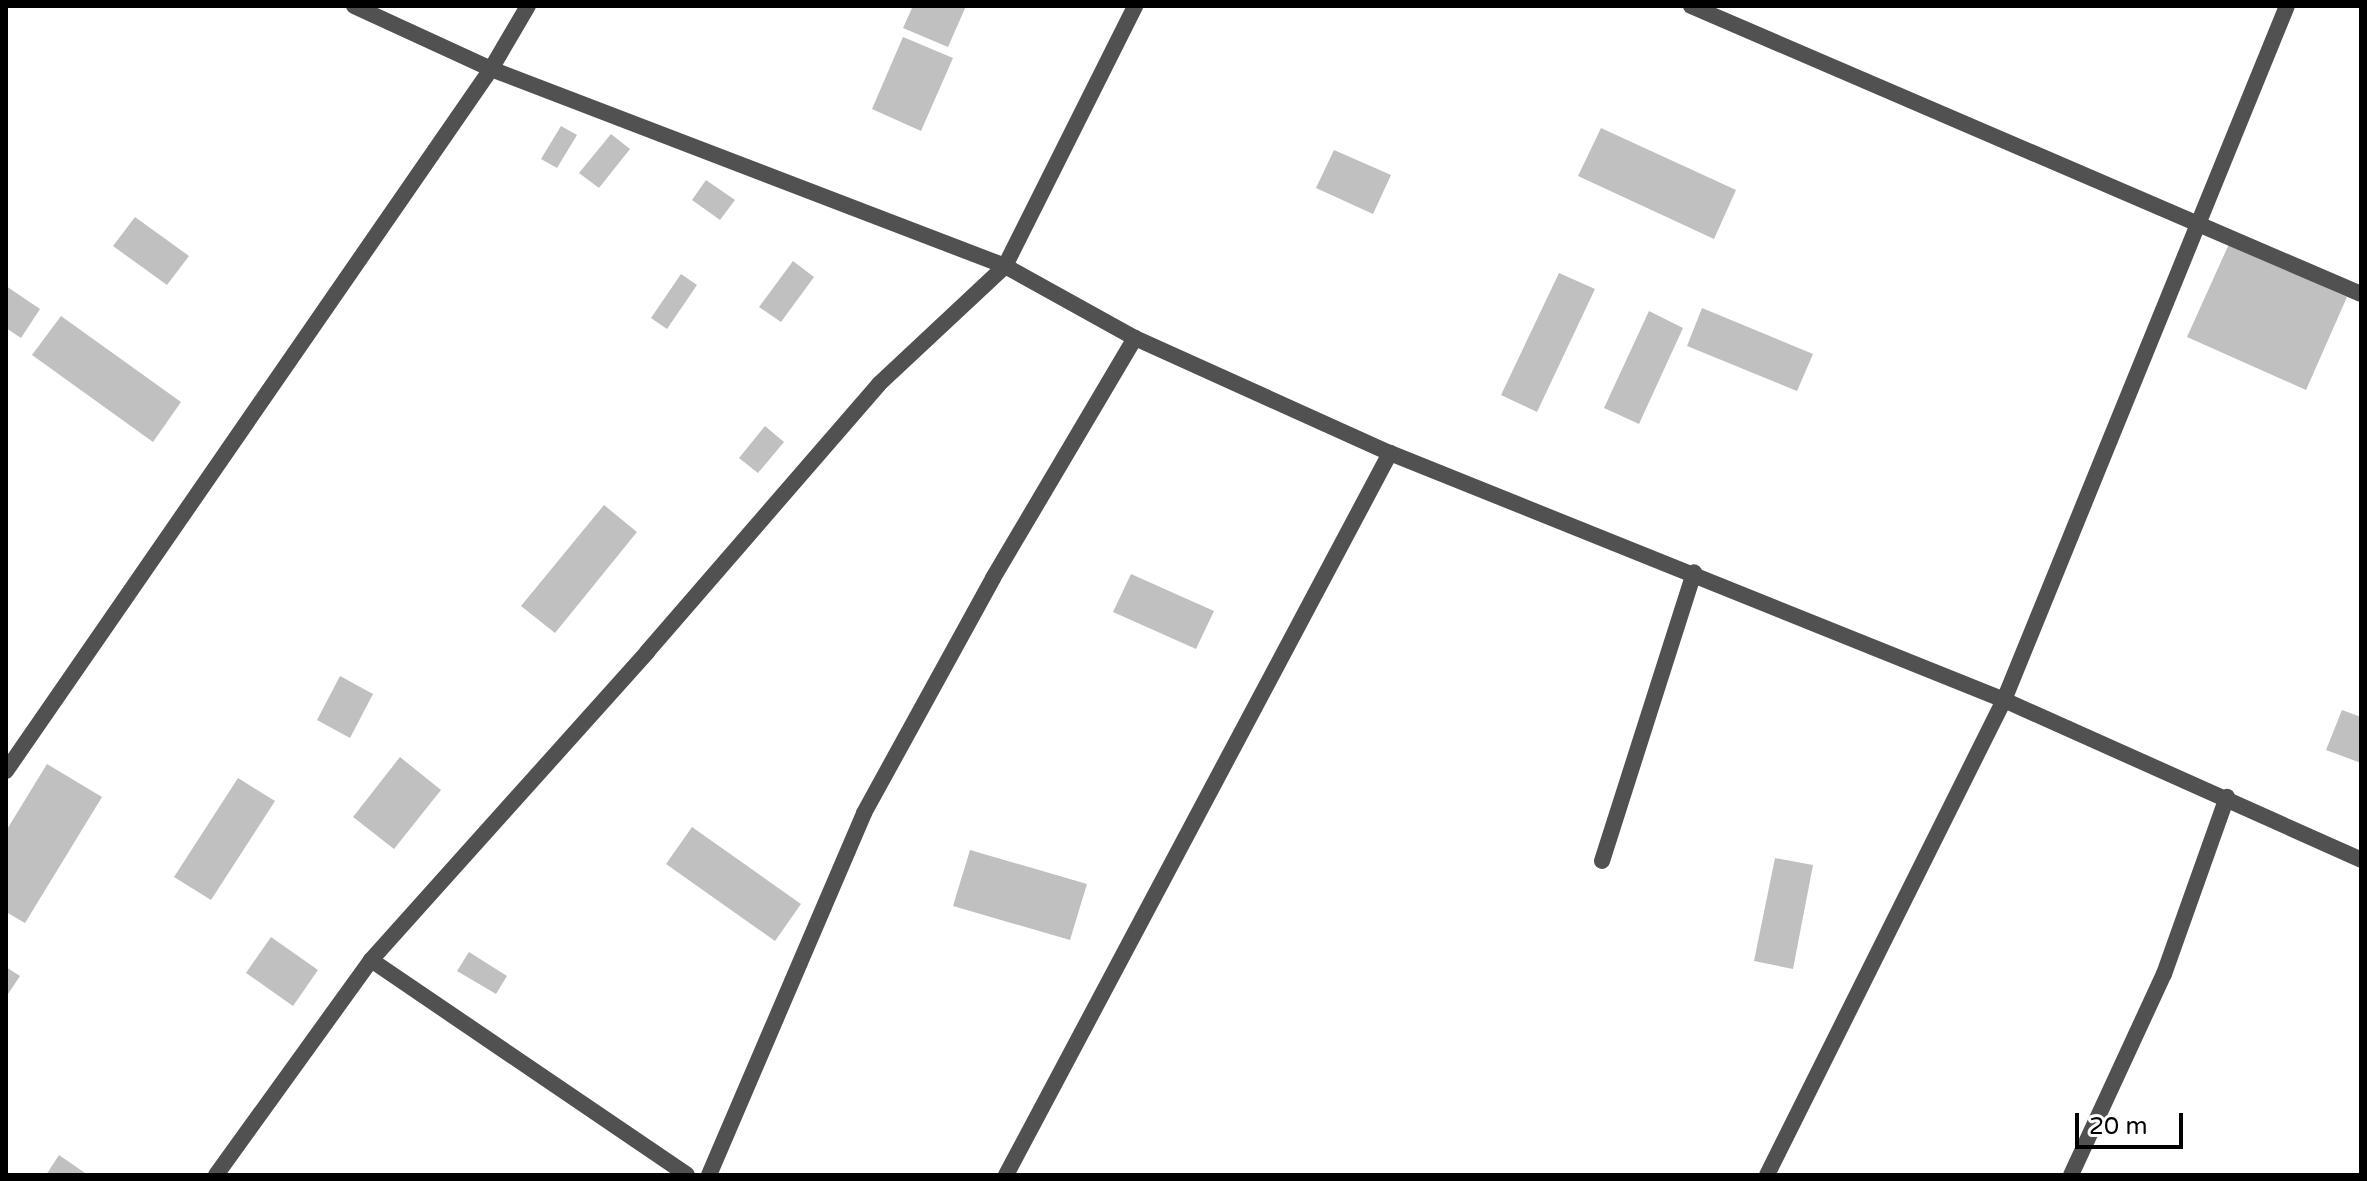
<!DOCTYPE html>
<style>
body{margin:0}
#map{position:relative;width:2367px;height:1181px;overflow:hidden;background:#fff;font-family:"Varela Round",sans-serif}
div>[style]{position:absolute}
.building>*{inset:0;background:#c0c0c0}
.minor>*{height:16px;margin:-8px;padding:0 8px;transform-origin:8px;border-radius:8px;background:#515151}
span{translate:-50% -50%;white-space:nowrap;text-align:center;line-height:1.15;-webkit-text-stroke:8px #fff;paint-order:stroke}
.frame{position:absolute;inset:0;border:8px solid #000;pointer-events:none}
.scale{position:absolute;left:2075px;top:1113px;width:108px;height:36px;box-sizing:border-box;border:4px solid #000;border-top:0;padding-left:10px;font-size:24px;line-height:28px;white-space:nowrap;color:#000;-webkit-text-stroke:6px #fff;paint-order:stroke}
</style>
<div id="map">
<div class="building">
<i style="clip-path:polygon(913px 6px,966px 6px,948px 47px,903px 28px)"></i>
<i style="clip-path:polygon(903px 37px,953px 58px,921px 131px,872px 109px)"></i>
<i style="clip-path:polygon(561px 126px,577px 135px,557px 168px,541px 159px)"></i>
<i style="clip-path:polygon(1601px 128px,1736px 190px,1714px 239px,1578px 176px)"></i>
<i style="clip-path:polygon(611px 134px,630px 149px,599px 188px,579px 173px)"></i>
<i style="clip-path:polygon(1334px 150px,1391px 175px,1373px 214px,1316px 188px)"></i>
<i style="clip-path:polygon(706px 180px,735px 200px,720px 220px,692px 200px)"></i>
<i style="clip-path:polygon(135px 217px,189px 256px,167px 285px,113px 246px)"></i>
<i style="clip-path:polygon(2229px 244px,2347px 297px,2306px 390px,2187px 337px)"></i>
<i style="clip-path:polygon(793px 261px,814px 277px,781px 322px,759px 307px)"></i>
<i style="clip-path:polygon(1559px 273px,1595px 289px,1537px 412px,1501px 395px)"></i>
<i style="clip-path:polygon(681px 274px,697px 285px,667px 329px,651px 318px)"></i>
<i style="clip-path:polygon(6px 286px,40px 309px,21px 338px,6px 328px)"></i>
<i style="clip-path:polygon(1702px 308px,1813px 354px,1797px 391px,1687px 346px)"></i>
<i style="clip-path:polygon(1649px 311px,1683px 328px,1639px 424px,1604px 408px)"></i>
<i style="clip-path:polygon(61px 316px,181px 402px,153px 442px,32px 355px)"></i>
<i style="clip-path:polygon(765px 426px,784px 442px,758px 473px,739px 458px)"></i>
<i style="clip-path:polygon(604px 505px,637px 532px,555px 633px,521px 606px)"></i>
<i style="clip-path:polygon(1131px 574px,1214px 611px,1196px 649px,1113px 612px)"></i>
<i style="clip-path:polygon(340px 676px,373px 694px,350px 738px,317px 720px)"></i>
<i style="clip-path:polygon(2342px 710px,2361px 717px,2361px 763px,2326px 750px)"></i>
<i style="clip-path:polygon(400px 757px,441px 790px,394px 849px,353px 817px)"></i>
<i style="clip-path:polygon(47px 764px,102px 797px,25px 923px,6px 912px,6px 831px)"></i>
<i style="clip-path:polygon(238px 778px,275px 801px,211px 900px,174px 877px)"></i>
<i style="clip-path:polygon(692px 827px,801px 904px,775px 941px,666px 864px)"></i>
<i style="clip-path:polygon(970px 850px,1087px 884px,1070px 940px,953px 906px)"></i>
<i style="clip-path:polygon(1775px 858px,1813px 865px,1793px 969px,1754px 961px)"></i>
<i style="clip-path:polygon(271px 937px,318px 970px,293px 1006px,246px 973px)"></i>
<i style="clip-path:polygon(469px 952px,507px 976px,496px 994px,457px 971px)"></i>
<i style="clip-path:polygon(6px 967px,20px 976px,6px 997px)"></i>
<i style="clip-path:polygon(59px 1155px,88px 1175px,46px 1175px)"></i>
</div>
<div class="minor">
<i style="left:354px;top:6px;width:151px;rotate:24.7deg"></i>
<i style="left:491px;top:69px;width:550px;rotate:20.97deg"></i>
<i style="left:1005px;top:266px;width:149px;rotate:29deg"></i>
<i style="left:1135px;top:338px;width:280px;rotate:24.3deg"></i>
<i style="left:1390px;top:453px;width:662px;rotate:21.91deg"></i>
<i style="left:2004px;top:700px;width:391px;rotate:24.1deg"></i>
<i style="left:1691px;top:6px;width:729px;rotate:23.26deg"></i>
<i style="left:6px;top:771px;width:853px;rotate:-55.36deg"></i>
<i style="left:491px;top:69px;width:73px;rotate:-59.6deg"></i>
<i style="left:1602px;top:861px;width:303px;rotate:-72.3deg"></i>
<i style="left:371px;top:960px;width:382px;rotate:34.2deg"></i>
<i style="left:216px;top:1175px;width:265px;rotate:-54.2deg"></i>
<i style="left:371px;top:960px;width:414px;rotate:-48.1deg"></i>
<i style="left:647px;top:652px;width:354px;rotate:-49.1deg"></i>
<i style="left:879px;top:384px;width:173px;rotate:-43.1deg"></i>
<i style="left:1005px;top:266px;width:291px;rotate:-63.4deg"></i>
<i style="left:709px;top:1175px;width:394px;rotate:-66.8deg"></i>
<i style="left:864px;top:813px;width:268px;rotate:-61.2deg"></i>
<i style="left:993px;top:578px;width:279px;rotate:-59.4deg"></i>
<i style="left:1006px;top:1175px;width:818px;rotate:-61.99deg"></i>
<i style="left:1767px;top:1175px;width:531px;rotate:-63.48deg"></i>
<i style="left:2004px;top:700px;width:749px;rotate:-67.82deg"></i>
<i style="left:2071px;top:1175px;width:221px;rotate:-65.2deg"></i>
<i style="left:2164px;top:974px;width:188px;rotate:-70.4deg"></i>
</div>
<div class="frame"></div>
<div class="scale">20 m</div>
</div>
